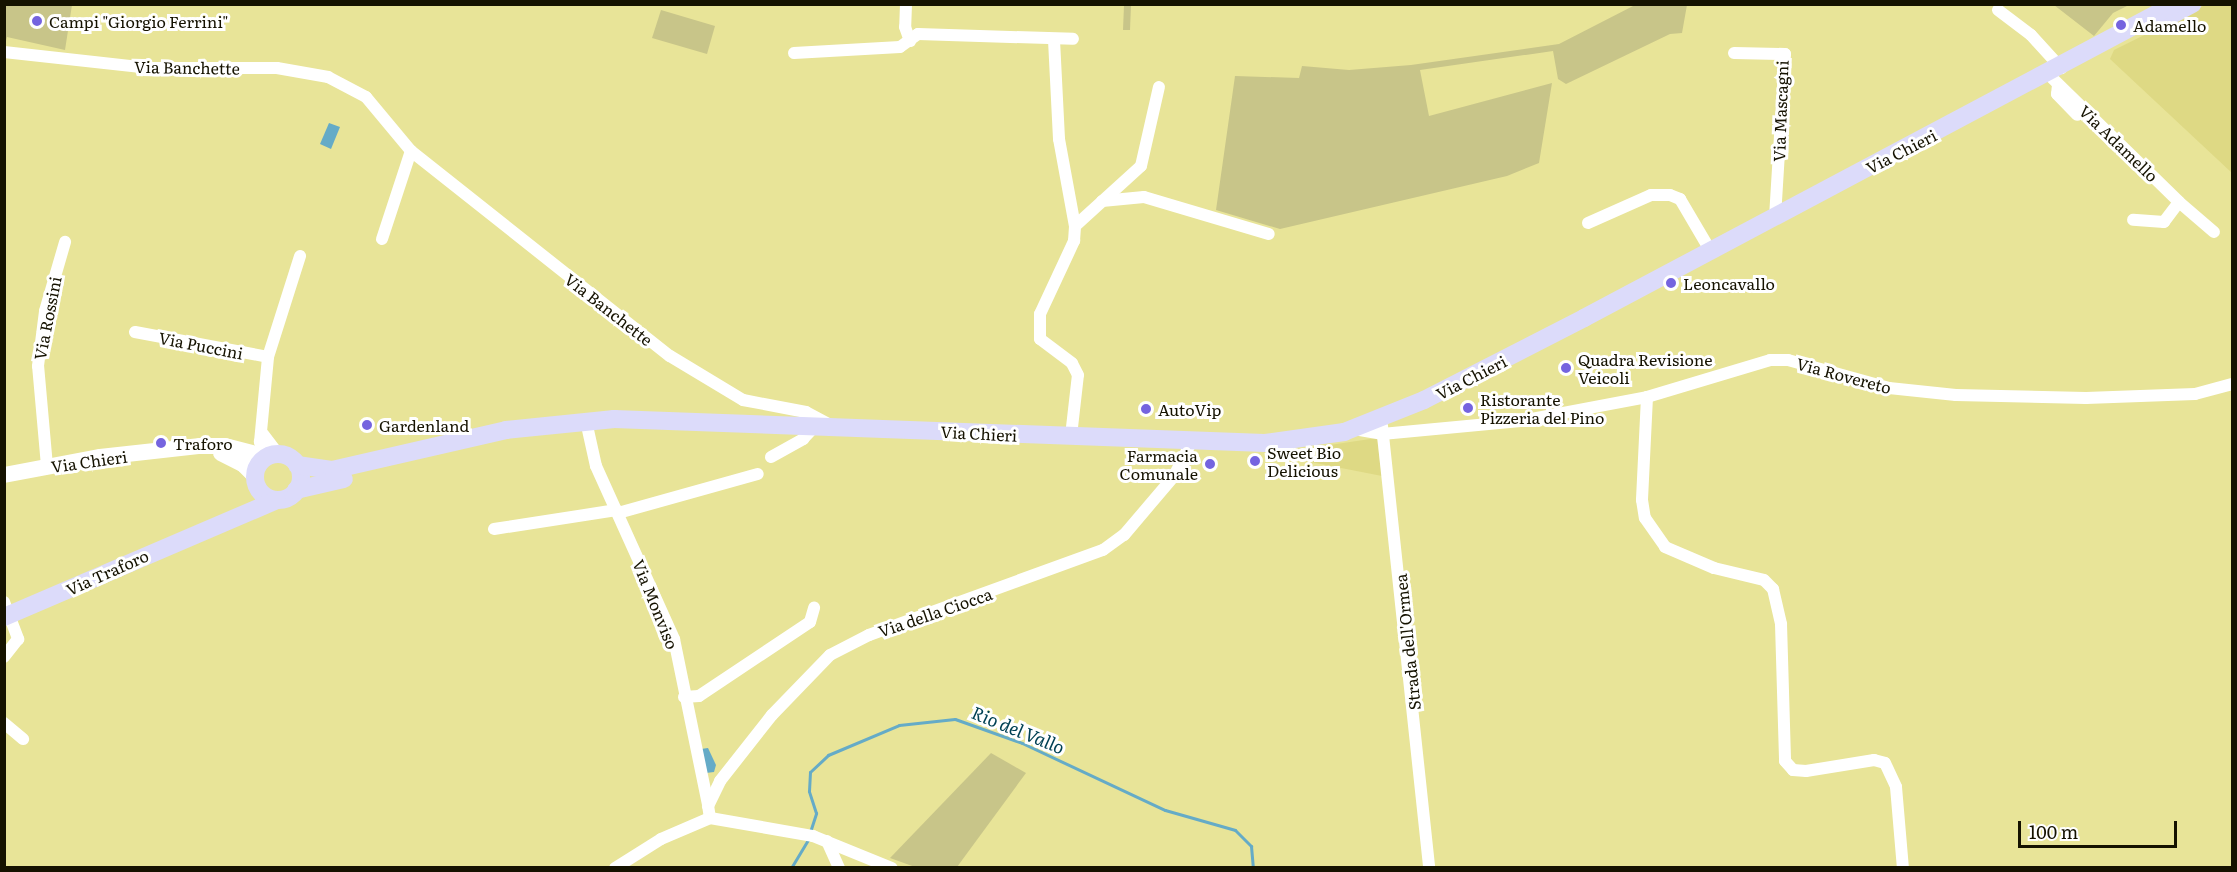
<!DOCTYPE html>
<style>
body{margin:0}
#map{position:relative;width:2237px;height:872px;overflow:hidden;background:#e8e498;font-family:Literata,serif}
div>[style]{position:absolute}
.built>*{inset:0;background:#ded984}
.green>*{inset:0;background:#c8c589}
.water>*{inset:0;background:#65abc7}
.stream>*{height:3px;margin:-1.5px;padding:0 1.5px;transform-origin:1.5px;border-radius:1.5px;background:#65abc7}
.minor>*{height:12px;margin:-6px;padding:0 6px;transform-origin:6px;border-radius:6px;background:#fff}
.secondary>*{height:16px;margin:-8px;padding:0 8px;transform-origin:8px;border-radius:8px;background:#fff}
.primary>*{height:18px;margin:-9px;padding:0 9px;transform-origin:9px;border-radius:9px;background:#dcdbfa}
.primary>.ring{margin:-9px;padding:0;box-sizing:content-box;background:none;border:18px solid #dcdbfa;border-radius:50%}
.dots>*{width:16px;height:16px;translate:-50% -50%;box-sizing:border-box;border:3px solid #fff;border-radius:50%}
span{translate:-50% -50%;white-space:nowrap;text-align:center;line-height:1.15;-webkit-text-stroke:6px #fff;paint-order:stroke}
.poi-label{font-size:16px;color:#151200}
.left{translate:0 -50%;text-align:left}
.right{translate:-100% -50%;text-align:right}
.street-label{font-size:16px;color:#151200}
.water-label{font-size:18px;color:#004154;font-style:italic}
.frame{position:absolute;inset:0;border:6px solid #151200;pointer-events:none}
.scale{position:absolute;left:2018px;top:821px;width:159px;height:27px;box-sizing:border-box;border:3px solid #151200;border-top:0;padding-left:8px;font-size:18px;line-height:21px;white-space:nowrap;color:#151200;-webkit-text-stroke:4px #fff;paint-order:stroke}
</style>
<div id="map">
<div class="built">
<i style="clip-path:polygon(2205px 5px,2232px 5px,2232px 173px,2110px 59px,2114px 50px)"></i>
<i style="clip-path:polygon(1377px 438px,1382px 476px,1290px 458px,1289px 451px)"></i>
</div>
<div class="green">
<i style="clip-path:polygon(4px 5px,72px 5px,65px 50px,7px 37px,5px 45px)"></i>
<i style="clip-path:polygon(1124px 5px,1131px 5px,1130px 30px,1123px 30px)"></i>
<i style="clip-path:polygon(1635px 5px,1687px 5px,1682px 33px,1670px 34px,1566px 84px,1558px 79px,1553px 51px,1420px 70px,1429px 116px,1552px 83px,1539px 163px,1507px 176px,1280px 229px,1216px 210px,1235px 76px,1299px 78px,1302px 66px,1349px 70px,1411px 65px,1559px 44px)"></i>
<i style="clip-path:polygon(2054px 5px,2129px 4px,2129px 5px,2113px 13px,2094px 36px)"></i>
<i style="clip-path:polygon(661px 10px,715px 26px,707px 54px,652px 38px)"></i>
<i style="clip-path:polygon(991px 753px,1026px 773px,957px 867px,915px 867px,890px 858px)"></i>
</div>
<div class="water">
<i style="clip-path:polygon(329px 123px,340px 127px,331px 149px,320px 144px)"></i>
<i style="clip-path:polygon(708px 748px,716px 765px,714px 772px,706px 773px,701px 749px)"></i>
</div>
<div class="stream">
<i style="left:810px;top:832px;width:20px;rotate:-72deg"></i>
<i style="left:816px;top:813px;width:23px;rotate:-108deg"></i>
<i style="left:809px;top:791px;width:19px;rotate:-87deg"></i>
<i style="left:810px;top:772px;width:25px;rotate:-43deg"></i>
<i style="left:828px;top:755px;width:77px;rotate:-22.9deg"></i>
<i style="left:899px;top:725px;width:56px;rotate:-6.1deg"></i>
<i style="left:955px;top:719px;width:71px;rotate:19.7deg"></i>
<i style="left:1022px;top:743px;width:158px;rotate:25.1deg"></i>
<i style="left:1165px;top:810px;width:73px;rotate:15.9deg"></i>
<i style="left:1235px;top:830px;width:23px;rotate:45deg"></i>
<i style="left:1251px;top:846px;width:22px;rotate:85deg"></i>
<i style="left:791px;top:868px;width:33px;rotate:-59deg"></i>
</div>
<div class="minor">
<i style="left:906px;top:4px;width:23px;rotate:92deg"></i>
<i style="left:905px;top:27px;width:15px;rotate:70deg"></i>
<i style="left:1998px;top:10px;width:41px;rotate:37.1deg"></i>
<i style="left:2031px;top:35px;width:45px;rotate:47.7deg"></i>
<i style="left:1054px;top:40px;width:99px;rotate:87.1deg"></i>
<i style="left:1059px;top:139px;width:88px;rotate:79.6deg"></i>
<i style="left:4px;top:52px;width:147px;rotate:6.3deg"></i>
<i style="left:150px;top:68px;width:127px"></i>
<i style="left:277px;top:68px;width:52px;rotate:10deg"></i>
<i style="left:328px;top:77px;width:43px;rotate:27.8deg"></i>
<i style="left:366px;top:97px;width:70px;rotate:50.2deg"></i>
<i style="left:411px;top:151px;width:330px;rotate:38.4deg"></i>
<i style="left:670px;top:356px;width:85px;rotate:31.1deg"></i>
<i style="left:743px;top:400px;width:64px;rotate:10.8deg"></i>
<i style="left:806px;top:412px;width:26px;rotate:28deg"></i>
<i style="left:794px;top:53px;width:106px;rotate:-3.2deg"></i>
<i style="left:900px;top:47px;width:22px;rotate:-36deg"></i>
<i style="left:918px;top:34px;width:155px;rotate:1.8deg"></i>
<i style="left:1734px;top:53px;width:51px;rotate:1.1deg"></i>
<i style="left:1785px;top:54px;width:163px;rotate:93.5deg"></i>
<i style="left:2049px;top:75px;width:182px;rotate:44.3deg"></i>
<i style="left:2179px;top:202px;width:25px;rotate:127deg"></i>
<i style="left:2164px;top:222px;width:31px;rotate:-176deg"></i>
<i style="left:2058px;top:85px;width:9px;rotate:96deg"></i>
<i style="left:2057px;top:94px;width:29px;rotate:46deg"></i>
<i style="left:1102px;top:201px;width:42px;rotate:-5.4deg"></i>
<i style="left:1144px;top:197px;width:130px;rotate:16.5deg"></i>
<i style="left:2179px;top:202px;width:46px;rotate:40.6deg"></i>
<i style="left:1588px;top:223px;width:69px;rotate:-24deg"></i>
<i style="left:1651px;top:195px;width:19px"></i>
<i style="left:1670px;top:195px;width:11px;rotate:22deg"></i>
<i style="left:1680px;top:199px;width:59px;rotate:59.5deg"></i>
<i style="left:382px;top:239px;width:93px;rotate:-71.8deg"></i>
<i style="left:135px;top:332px;width:135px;rotate:10.6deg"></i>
<i style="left:1647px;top:397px;width:103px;rotate:92.8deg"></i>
<i style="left:1642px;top:500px;width:18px;rotate:81deg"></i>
<i style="left:1645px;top:518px;width:35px;rotate:55deg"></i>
<i style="left:1665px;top:547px;width:53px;rotate:23.2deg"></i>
<i style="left:1714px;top:568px;width:51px;rotate:13.5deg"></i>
<i style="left:1764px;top:580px;width:13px;rotate:45deg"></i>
<i style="left:1773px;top:589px;width:36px;rotate:77deg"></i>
<i style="left:1781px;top:624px;width:137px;rotate:88.3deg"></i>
<i style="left:1785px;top:761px;width:12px;rotate:48deg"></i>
<i style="left:1793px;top:770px;width:13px;rotate:4deg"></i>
<i style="left:1806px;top:771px;width:69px;rotate:-9.2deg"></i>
<i style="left:1874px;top:760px;width:11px;rotate:15deg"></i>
<i style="left:1885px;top:763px;width:26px;rotate:65deg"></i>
<i style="left:1896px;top:787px;width:81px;rotate:85.1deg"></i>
<i style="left:586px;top:421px;width:46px;rotate:77.5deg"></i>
<i style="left:596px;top:466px;width:190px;rotate:65.7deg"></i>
<i style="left:674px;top:639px;width:168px;rotate:78.4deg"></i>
<i style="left:1382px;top:426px;width:443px;rotate:83.9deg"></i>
<i style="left:1354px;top:429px;width:28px;rotate:10deg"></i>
<i style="left:1382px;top:434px;width:139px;rotate:-5.4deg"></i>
<i style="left:1520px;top:421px;width:129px;rotate:-10.7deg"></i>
<i style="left:1647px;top:397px;width:128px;rotate:-16.7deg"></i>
<i style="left:1770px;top:360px;width:18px"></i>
<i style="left:1788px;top:360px;width:105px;rotate:15.5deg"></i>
<i style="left:1889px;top:388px;width:67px;rotate:6deg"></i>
<i style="left:1956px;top:395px;width:130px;rotate:1.3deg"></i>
<i style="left:2086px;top:398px;width:109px;rotate:-2.1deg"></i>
<i style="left:2195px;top:394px;width:38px;rotate:-15deg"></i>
<i style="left:263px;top:434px;width:25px;rotate:53deg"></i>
<i style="left:1071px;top:436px;width:61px;rotate:-83.5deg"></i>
<i style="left:1078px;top:375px;width:13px;rotate:-117deg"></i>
<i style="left:1072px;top:363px;width:40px;rotate:-143deg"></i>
<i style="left:1040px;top:339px;width:25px;rotate:-90deg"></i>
<i style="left:1040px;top:314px;width:81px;rotate:-65deg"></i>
<i style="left:1074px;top:241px;width:15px;rotate:-86deg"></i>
<i style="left:1075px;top:226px;width:89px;rotate:-42.3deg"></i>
<i style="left:1141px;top:166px;width:81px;rotate:-77.2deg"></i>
<i style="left:267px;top:457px;width:17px;rotate:-115deg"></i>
<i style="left:260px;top:442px;width:85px;rotate:-84.6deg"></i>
<i style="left:268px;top:357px;width:106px;rotate:-72.4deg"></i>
<i style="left:771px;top:457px;width:37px;rotate:-29deg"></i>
<i style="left:803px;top:439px;width:21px;rotate:-47deg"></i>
<i style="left:47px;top:466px;width:100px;rotate:-95.1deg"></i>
<i style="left:38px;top:366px;width:55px;rotate:-82.7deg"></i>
<i style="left:45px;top:311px;width:72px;rotate:-73.8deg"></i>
<i style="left:618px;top:513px;width:145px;rotate:-15.6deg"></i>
<i style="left:494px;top:529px;width:124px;rotate:-8.8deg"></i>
<i style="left:4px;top:602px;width:40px;rotate:69deg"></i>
<i style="left:18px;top:639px;width:23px;rotate:128deg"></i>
<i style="left:684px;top:697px;width:15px;rotate:-4deg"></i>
<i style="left:699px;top:696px;width:133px;rotate:-33.7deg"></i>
<i style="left:810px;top:622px;width:15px;rotate:-74deg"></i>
<i style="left:4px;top:723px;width:25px;rotate:40deg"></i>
<i style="left:710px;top:818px;width:12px;rotate:-99deg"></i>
<i style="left:708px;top:806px;width:28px;rotate:-64deg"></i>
<i style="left:720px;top:781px;width:84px;rotate:-51.8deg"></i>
<i style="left:772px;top:715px;width:83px;rotate:-46deg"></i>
<i style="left:830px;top:655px;width:44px;rotate:-27.1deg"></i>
<i style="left:869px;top:635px;width:249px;rotate:-20deg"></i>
<i style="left:1103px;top:550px;width:26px;rotate:-36deg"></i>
<i style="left:1124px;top:535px;width:77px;rotate:-49.7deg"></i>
<i style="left:1174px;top:476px;width:38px;rotate:-63deg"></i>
<i style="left:827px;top:841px;width:30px;rotate:66deg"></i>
<i style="left:615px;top:868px;width:54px;rotate:-32.2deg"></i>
<i style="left:661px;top:839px;width:53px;rotate:-23.2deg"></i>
<i style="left:710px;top:818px;width:105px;rotate:9.9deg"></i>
<i style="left:813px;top:836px;width:85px;rotate:22.1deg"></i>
</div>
<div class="secondary">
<i style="left:221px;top:453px;width:25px;rotate:27deg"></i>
<i style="left:243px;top:464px;width:17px;rotate:45deg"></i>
<i style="left:4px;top:475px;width:98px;rotate:-10.6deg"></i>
<i style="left:100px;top:457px;width:101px;rotate:-6.3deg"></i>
<i style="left:200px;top:446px;width:25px"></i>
<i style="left:225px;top:446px;width:43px;rotate:14.7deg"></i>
</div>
<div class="primary">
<i style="left:2166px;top:18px;width:30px;rotate:-28deg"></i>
<i class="ring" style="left:255px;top:454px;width:28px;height:28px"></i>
<i style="left:297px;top:465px;width:35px;rotate:8deg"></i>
<i style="left:332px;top:470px;width:179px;rotate:-12.9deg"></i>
<i style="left:506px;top:430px;width:109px;rotate:-5.8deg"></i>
<i style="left:614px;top:419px;width:651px;rotate:2.11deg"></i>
<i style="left:1265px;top:443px;width:80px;rotate:-7.9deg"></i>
<i style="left:1344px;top:432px;width:86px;rotate:-21.8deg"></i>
<i style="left:1424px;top:400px;width:180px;rotate:-27.1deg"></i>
<i style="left:1584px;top:318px;width:669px;rotate:-27.98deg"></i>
<i style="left:296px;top:490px;width:49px;rotate:-12.9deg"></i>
<i style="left:4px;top:617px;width:297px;rotate:-23.2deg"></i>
</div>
<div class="dots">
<i style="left:37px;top:21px;background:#7564df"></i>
<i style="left:2121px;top:25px;background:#7564df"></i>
<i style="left:1671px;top:283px;background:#7564df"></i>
<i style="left:1566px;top:368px;background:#7564df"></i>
<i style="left:1468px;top:408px;background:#7564df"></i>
<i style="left:1146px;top:409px;background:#7564df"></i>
<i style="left:367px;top:425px;background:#7564df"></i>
<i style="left:161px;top:443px;background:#7564df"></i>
<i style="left:1255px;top:461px;background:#7564df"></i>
<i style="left:1210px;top:464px;background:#7564df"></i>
</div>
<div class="poi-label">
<span class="left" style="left:49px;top:21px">Campi "Giorgio Ferrini"</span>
<span class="left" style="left:2133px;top:25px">Adamello</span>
<span class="left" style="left:1683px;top:283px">Leoncavallo</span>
<span class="left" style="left:1578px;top:368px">Quadra Revisione<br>Veicoli</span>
<span class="left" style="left:1480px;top:408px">Ristorante<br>Pizzeria del Pino</span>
<span class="left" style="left:1158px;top:409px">AutoVip</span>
<span class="left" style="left:379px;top:425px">Gardenland</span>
<span class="left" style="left:173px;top:443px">Traforo</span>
<span class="left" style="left:1267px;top:461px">Sweet Bio<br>Delicious</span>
<span class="right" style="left:1198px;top:464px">Farmacia<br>Comunale</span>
</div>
<div class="street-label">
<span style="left:187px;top:67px;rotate:1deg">Via Banchette</span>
<span style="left:1780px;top:111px;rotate:-88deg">Via Mascagni</span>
<span style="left:2119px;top:143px;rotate:44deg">Via Adamello</span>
<span style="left:1901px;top:151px;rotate:-27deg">Via Chieri</span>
<span style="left:609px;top:309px;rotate:38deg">Via Banchette</span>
<span style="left:47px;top:318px;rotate:-79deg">Via Rossini</span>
<span style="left:201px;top:345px;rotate:11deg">Via Puccini</span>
<span style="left:1844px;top:375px;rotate:15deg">Via Rovereto</span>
<span style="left:1471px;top:377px;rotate:-27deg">Via Chieri</span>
<span style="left:979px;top:433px;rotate:3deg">Via Chieri</span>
<span style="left:89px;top:461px;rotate:-8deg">Via Chieri</span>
<span style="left:107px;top:572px;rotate:-24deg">Via Traforo</span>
<span style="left:656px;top:604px;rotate:68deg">Via Monviso</span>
<span style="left:935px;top:612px;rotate:-19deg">Via della Ciocca</span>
<span style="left:1407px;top:642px;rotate:-96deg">Strada dell'Ormea</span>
</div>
<div class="water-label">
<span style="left:1018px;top:730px;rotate:22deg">Rio del Vallo</span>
</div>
<div class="frame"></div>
<div class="scale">100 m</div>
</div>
